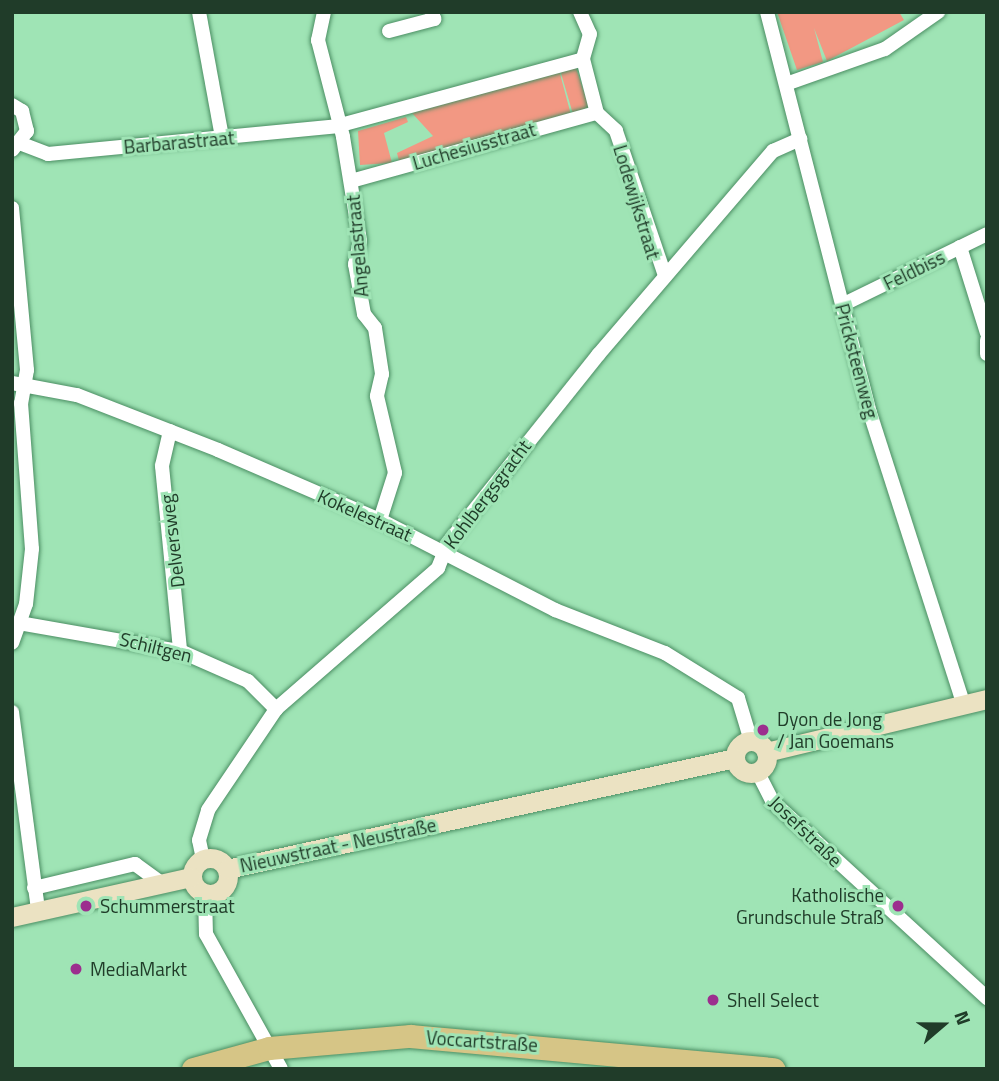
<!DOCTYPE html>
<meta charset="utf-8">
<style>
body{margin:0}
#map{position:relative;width:999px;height:1081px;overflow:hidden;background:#9fe4b5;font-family:"Titillium Web",sans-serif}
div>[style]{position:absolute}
.green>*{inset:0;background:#f29883}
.roads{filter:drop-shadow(0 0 2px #4b8e63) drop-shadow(0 0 2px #4b8e63)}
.street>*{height:14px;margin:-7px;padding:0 7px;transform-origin:7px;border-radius:7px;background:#fff}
.secondary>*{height:19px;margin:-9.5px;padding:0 9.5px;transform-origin:9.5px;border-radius:9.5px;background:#ebe2c2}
.secondary>.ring{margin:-9.5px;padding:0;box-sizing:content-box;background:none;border:19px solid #ebe2c2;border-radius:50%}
.primary>*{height:23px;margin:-11.5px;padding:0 11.5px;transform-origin:11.5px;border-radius:11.5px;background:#d6c586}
.dots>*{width:19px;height:19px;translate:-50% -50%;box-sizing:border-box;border:4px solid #9fe4b5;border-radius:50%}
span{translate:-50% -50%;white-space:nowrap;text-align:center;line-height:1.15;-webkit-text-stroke:6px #9fe4b5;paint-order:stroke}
.street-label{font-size:19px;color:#203c29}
.poi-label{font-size:19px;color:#203c29}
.left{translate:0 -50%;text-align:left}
.right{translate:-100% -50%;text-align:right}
.frame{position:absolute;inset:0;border:14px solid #203c29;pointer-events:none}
.north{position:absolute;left:908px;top:990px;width:70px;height:70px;-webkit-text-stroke:5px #9fe4b5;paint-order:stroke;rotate:70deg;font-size:19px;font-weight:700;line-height:28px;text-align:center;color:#203c29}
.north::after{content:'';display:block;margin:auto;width:24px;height:32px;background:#203c29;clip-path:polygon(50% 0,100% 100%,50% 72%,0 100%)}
</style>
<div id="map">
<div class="green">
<i style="clip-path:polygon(777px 12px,899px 12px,904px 20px,827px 61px,814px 28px,823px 62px,797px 70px)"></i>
<i style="clip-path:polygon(576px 68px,589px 107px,573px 114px,560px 70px)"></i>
<i style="clip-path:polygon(559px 70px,571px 115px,399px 161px,397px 153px,433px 136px,412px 113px)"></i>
<i style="clip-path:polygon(406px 117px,408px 122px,384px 133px,392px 163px,360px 165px,358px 131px)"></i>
</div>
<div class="roads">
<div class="street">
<i style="left:199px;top:12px;width:127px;rotate:79.6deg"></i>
<i style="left:324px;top:12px;width:29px;rotate:102deg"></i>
<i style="left:318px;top:40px;width:100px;rotate:75.5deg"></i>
<i style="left:343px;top:137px;width:105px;rotate:80.7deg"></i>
<i style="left:360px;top:241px;width:24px;rotate:102deg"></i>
<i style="left:355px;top:264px;width:51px;rotate:79.8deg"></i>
<i style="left:364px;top:314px;width:18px;rotate:52deg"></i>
<i style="left:375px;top:328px;width:47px;rotate:81.3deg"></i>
<i style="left:382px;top:374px;width:23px;rotate:103deg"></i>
<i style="left:377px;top:396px;width:79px;rotate:76.8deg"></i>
<i style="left:395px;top:473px;width:49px;rotate:107.7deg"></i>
<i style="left:580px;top:12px;width:24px;rotate:66deg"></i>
<i style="left:590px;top:34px;width:26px;rotate:106deg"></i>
<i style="left:583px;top:59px;width:56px;rotate:75.5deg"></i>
<i style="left:597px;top:113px;width:26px;rotate:43deg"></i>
<i style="left:616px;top:131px;width:153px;rotate:71.3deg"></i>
<i style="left:767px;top:12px;width:414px;rotate:75.6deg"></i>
<i style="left:870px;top:413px;width:308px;rotate:72.2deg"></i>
<i style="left:389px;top:31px;width:47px;rotate:-14.9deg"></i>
<i style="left:434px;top:19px;width:7px;rotate:-106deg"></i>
<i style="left:786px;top:84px;width:105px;rotate:-19.5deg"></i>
<i style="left:885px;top:49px;width:65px;rotate:-34.9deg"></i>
<i style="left:12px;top:105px;width:12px;rotate:31deg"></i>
<i style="left:22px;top:111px;width:21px;rotate:76deg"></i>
<i style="left:27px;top:131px;width:24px;rotate:128deg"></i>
<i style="left:22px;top:144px;width:28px;rotate:21deg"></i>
<i style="left:48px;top:154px;width:290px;rotate:-5.5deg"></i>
<i style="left:337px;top:126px;width:255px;rotate:-15.2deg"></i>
<i style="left:351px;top:181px;width:255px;rotate:-15.5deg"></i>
<i style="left:12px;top:208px;width:163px;rotate:84.7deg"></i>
<i style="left:27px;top:370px;width:34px;rotate:100deg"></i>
<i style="left:21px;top:403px;width:146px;rotate:85.7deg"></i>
<i style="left:32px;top:549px;width:55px;rotate:96.2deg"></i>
<i style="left:26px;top:604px;width:41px;rotate:109.7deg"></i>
<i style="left:960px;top:247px;width:90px;rotate:72.6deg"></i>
<i style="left:842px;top:305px;width:161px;rotate:-26.1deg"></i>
<i style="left:987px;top:340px;width:14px;rotate:90deg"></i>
<i style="left:12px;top:383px;width:66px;rotate:10.5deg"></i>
<i style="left:77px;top:395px;width:151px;rotate:21.3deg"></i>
<i style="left:218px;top:450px;width:176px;rotate:23.4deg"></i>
<i style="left:380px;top:520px;width:197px;rotate:27.2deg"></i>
<i style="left:555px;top:610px;width:118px;rotate:21.4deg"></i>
<i style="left:665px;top:653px;width:86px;rotate:31.7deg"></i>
<i style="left:738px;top:698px;width:45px;rotate:73.2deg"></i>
<i style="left:170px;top:431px;width:36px;rotate:103deg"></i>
<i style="left:162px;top:466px;width:186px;rotate:84.4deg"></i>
<i style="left:19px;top:623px;width:163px;rotate:9.9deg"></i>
<i style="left:180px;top:651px;width:74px;rotate:23.8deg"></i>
<i style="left:248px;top:681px;width:40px;rotate:45deg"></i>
<i style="left:12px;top:712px;width:200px;rotate:82.5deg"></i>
<i style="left:757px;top:771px;width:34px;rotate:63deg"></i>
<i style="left:772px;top:801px;width:292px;rotate:42.5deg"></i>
<i style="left:203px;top:859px;width:19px;rotate:-102deg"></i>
<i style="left:199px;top:840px;width:31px;rotate:-73deg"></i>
<i style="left:208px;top:810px;width:122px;rotate:-56deg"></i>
<i style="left:276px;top:709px;width:215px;rotate:-41deg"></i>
<i style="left:438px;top:568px;width:27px;rotate:-68deg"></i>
<i style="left:448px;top:543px;width:241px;rotate:-51.4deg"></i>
<i style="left:598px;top:355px;width:269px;rotate:-49.4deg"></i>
<i style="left:773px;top:151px;width:30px;rotate:-24deg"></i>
<i style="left:34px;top:888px;width:104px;rotate:-13.4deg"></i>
<i style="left:135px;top:864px;width:34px;rotate:36deg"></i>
<i style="left:205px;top:894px;width:40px;rotate:88.6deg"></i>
<i style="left:206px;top:934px;width:154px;rotate:60.9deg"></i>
</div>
<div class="secondary">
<i class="ring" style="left:735px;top:741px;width:13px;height:13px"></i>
<i style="left:766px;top:752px;width:227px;rotate:-13.5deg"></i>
<i class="ring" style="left:192px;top:858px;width:17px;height:17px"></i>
<i style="left:227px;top:869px;width:520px;rotate:-12.33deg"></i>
<i style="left:12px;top:917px;width:183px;rotate:-12.6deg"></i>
</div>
<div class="primary">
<i style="left:193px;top:1069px;width:79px;rotate:-15.4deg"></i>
<i style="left:269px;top:1048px;width:142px;rotate:-4.9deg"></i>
<i style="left:410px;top:1036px;width:365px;rotate:5.2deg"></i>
</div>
</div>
<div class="dots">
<i style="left:763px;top:730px;background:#9c2e8e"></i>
<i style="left:86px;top:906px;background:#9c2e8e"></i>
<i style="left:898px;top:906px;background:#9c2e8e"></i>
<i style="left:76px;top:969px;background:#9c2e8e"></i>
<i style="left:713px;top:1000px;background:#9c2e8e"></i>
</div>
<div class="street-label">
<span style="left:179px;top:142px;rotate:-5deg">Barbarastraat</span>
<span style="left:474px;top:146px;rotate:-16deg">Luchesiusstraat</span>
<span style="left:637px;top:202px;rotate:73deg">Lodewijkstraat</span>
<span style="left:357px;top:246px;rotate:-95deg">Angelastraat</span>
<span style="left:914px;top:270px;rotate:-26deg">Feldbiss</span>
<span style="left:857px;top:361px;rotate:75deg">Pricksteenweg</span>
<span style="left:487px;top:494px;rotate:-53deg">Kohlbergsgracht</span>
<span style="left:365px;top:515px;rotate:24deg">Kokelestraat</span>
<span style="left:172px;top:541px;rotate:-97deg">Delversweg</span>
<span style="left:156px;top:647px;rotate:14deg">Schiltgen</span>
<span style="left:806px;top:831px;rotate:44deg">Josefstraße</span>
<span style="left:338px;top:845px;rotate:-12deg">Nieuwstraat - Neustraße</span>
<span style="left:482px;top:1041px;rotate:4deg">Voccartstraße</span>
</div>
<div class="poi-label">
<span class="left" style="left:777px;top:730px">Dyon de Jong<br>/ Jan Goemans</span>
<span class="right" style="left:884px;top:906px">Katholische<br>Grundschule Straß</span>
<span class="left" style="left:100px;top:906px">Schummerstraat</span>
<span class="left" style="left:90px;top:969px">MediaMarkt</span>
<span class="left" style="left:727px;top:1000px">Shell Select</span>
</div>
<div class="frame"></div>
<div class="north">N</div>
</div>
